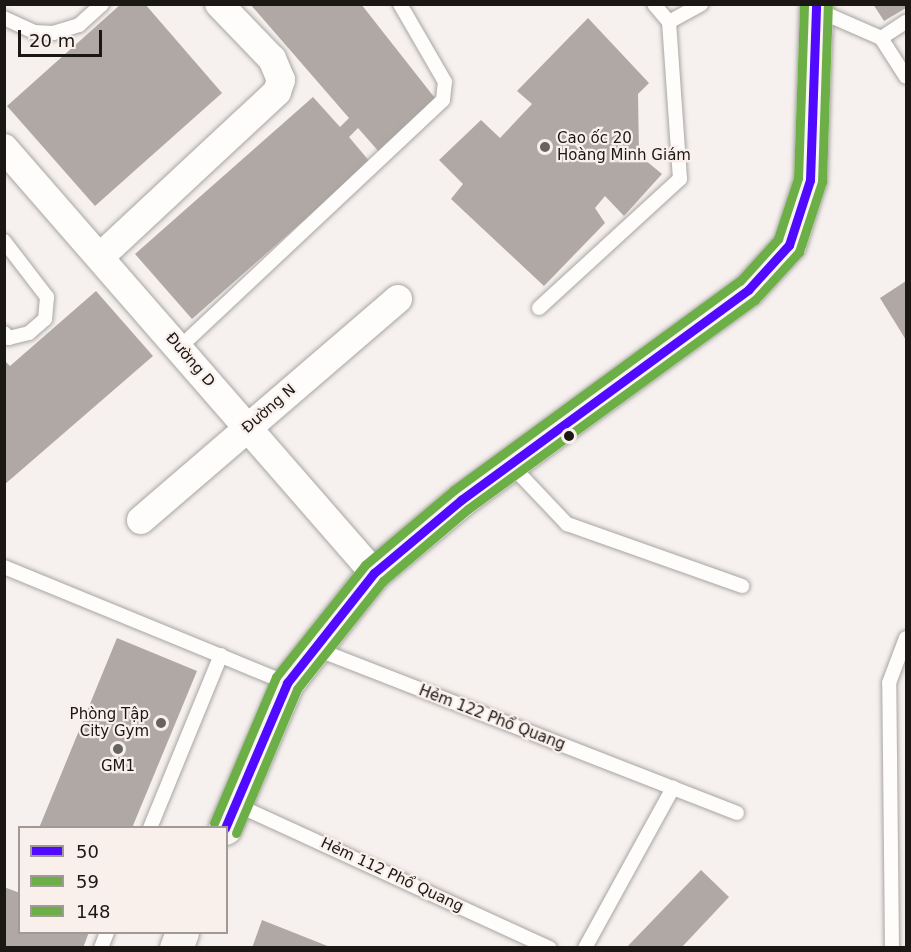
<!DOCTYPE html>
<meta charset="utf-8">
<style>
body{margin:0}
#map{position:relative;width:911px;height:952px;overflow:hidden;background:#f6f1ee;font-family:"DejaVu Sans",sans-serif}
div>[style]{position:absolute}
.building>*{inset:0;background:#b0a8a4}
.roads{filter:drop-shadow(0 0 2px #a8a5a3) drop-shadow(0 0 2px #a8a5a3)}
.service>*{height:14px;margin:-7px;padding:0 7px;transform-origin:7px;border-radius:7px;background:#fefdfc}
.minor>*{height:28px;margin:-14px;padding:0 14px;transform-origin:14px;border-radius:14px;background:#fefdfc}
.secondary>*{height:33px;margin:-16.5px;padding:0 16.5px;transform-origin:16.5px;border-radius:16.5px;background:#f9f5f3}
.bus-1>*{height:9px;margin:-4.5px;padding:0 4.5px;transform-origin:4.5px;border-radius:4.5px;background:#4f0aff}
.bus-2>*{height:9px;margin:-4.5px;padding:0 4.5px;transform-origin:4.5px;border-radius:4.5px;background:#6daf47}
.bus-3>*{height:9px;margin:-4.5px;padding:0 4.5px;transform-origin:4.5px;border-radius:4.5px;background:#6daf47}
.dots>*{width:16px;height:16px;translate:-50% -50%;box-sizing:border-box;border:3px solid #f9f0eb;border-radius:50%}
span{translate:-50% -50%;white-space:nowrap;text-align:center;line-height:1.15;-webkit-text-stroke:4.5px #f9f0eb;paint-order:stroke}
.poi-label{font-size:15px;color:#1a1715}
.left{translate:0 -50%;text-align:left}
.right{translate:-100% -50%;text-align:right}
.street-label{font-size:15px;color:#1a1715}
.frame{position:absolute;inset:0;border:6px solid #1a1715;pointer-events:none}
.legend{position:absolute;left:18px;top:826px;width:210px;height:108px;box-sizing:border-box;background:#f9f0eb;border:2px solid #a09995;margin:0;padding:8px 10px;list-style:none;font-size:18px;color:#1a1715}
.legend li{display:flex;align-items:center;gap:12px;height:30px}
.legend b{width:30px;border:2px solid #a09995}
.scale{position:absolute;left:18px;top:30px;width:84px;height:27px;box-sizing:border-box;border:3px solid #1a1715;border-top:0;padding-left:8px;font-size:18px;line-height:21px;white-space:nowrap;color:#1a1715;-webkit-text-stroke:4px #f9f0eb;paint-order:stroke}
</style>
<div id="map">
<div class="building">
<i style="clip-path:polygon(121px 4px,145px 4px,222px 93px,95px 206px,7px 106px)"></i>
<i style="clip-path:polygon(250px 4px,361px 4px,438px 102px,380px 153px,358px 128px,349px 137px,370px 162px,192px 319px,135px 254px,313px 97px,340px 127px,349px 118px)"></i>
<i style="clip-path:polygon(873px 4px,906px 4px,906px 8px,884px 21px)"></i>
<i style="clip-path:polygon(588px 18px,649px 83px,638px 94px,639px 155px,662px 174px,624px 216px,605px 196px,595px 208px,605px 223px,544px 286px,451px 199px,463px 184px,439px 160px,481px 120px,500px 138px,532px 104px,517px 91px)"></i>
<i style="clip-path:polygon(906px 281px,906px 340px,880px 298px)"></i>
<i style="clip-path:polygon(96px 291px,153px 356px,4px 485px,4px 360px,10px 366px)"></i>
<i style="clip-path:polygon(117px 638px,197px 671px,132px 828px,39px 828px)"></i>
<i style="clip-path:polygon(701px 870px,729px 897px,681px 948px,626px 948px)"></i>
<i style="clip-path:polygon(4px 887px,20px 893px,20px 932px,89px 932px,83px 948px,4px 948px)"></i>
<i style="clip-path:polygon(262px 920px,330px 947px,330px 948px,252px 948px)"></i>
</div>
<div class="roads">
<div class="service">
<i style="left:817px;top:10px;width:70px;rotate:23.6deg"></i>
<i style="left:4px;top:18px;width:33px;rotate:25deg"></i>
<i style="left:34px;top:32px;width:19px;rotate:3deg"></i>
<i style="left:53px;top:33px;width:27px;rotate:-17deg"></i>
<i style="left:79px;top:25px;width:31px;rotate:-42deg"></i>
<i style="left:669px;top:22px;width:37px;rotate:-29deg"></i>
<i style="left:881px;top:38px;width:46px;rotate:57.3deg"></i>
<i style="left:881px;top:38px;width:30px;rotate:-33deg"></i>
<i style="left:4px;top:241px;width:71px;rotate:52.5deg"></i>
<i style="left:47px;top:297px;width:22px;rotate:95deg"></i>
<i style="left:45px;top:319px;width:21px;rotate:139deg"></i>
<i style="left:29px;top:333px;width:21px;rotate:166deg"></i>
<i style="left:9px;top:338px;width:7px;rotate:-135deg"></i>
<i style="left:539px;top:308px;width:191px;rotate:-42.5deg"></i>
<i style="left:680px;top:179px;width:157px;rotate:-94deg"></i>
<i style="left:669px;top:22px;width:23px;rotate:-130deg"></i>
<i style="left:179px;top:348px;width:362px;rotate:-43.2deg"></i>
<i style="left:443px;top:100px;width:18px;rotate:-84deg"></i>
<i style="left:445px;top:82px;width:90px;rotate:-120deg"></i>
<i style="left:510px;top:464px;width:83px;rotate:46.5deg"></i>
<i style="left:567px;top:524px;width:186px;rotate:19.5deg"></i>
<i style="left:4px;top:567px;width:306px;rotate:22.3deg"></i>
<i style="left:314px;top:648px;width:454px;rotate:21.3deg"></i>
<i style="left:235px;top:804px;width:346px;rotate:24.6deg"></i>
<i style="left:150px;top:828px;width:187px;rotate:-67.7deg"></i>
<i style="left:101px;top:948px;width:17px;rotate:-69deg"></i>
<i style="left:585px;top:948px;width:183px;rotate:-61.2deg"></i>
<i style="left:892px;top:948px;width:265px;rotate:-90.6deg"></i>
<i style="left:889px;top:683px;width:48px;rotate:-69.3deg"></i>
</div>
<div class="minor">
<i style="left:4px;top:148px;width:563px;rotate:48.96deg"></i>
<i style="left:100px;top:257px;width:242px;rotate:-43deg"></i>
<i style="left:277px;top:92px;width:13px;rotate:-72deg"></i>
<i style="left:281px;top:80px;width:23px;rotate:-113deg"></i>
<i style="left:272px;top:59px;width:76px;rotate:-133.9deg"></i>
<i style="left:141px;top:520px;width:339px;rotate:-40.7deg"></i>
</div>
<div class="secondary">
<i style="left:225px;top:828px;width:158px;rotate:-66.8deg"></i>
<i style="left:287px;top:683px;width:140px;rotate:-51.7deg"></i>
<i style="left:374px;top:573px;width:114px;rotate:-40deg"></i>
<i style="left:461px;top:500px;width:356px;rotate:-36.2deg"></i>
<i style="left:748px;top:290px;width:61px;rotate:-47.7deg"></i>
<i style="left:789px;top:245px;width:68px;rotate:-72.1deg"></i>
<i style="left:810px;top:180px;width:176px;rotate:-88deg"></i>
<i style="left:176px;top:948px;width:17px;rotate:-69deg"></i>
</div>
</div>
<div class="bus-1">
<i style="left:225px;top:828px;width:158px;rotate:-66.8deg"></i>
<i style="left:287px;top:683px;width:140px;rotate:-51.7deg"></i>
<i style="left:374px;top:573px;width:114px;rotate:-40deg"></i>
<i style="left:461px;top:500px;width:356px;rotate:-36.2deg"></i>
<i style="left:748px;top:290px;width:61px;rotate:-47.7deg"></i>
<i style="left:789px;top:245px;width:68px;rotate:-72.1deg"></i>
<i style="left:810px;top:180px;width:176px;rotate:-88deg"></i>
</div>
<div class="bus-2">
<i style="left:236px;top:833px;width:156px;rotate:-67deg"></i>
<i style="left:297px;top:689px;width:138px;rotate:-51.5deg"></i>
<i style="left:383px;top:581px;width:111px;rotate:-40.3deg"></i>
<i style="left:468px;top:509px;width:355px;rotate:-36.1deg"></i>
<i style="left:755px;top:300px;width:65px;rotate:-47.5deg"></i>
<i style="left:799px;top:252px;width:74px;rotate:-71.8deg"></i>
<i style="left:822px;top:182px;width:178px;rotate:-88.1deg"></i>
</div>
<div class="bus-3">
<i style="left:214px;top:823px;width:159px;rotate:-67deg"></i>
<i style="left:276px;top:677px;width:143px;rotate:-51.5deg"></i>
<i style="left:365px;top:565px;width:116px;rotate:-40.1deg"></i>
<i style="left:454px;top:490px;width:354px;rotate:-36.2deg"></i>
<i style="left:740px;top:281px;width:57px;rotate:-47.9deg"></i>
<i style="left:778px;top:239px;width:64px;rotate:-71.8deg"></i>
<i style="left:798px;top:178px;width:174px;rotate:-88deg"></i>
</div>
<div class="dots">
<i style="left:545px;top:147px;background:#676361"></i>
<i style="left:569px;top:436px;background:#1a1715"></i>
<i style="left:161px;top:723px;background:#676361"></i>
<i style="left:118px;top:749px;background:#676361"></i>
</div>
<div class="poi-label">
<span class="left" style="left:557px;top:147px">Cao ốc 20<br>Hoàng Minh Giám</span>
<span class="right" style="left:149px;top:723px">Phòng Tập<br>City Gym</span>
<span style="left:118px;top:767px">GM1</span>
</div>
<div class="street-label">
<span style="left:190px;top:360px;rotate:49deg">Đường D</span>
<span style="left:269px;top:409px;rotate:-41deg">Đường N</span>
<span style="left:492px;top:718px;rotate:21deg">Hẻm 122 Phổ Quang</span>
<span style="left:392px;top:875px;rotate:25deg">Hẻm 112 Phổ Quang</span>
</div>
<div class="frame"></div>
<ul class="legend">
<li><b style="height:8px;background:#4f0aff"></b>50</li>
<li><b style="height:8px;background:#6daf47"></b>59</li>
<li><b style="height:8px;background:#6daf47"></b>148</li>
</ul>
<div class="scale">20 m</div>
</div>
